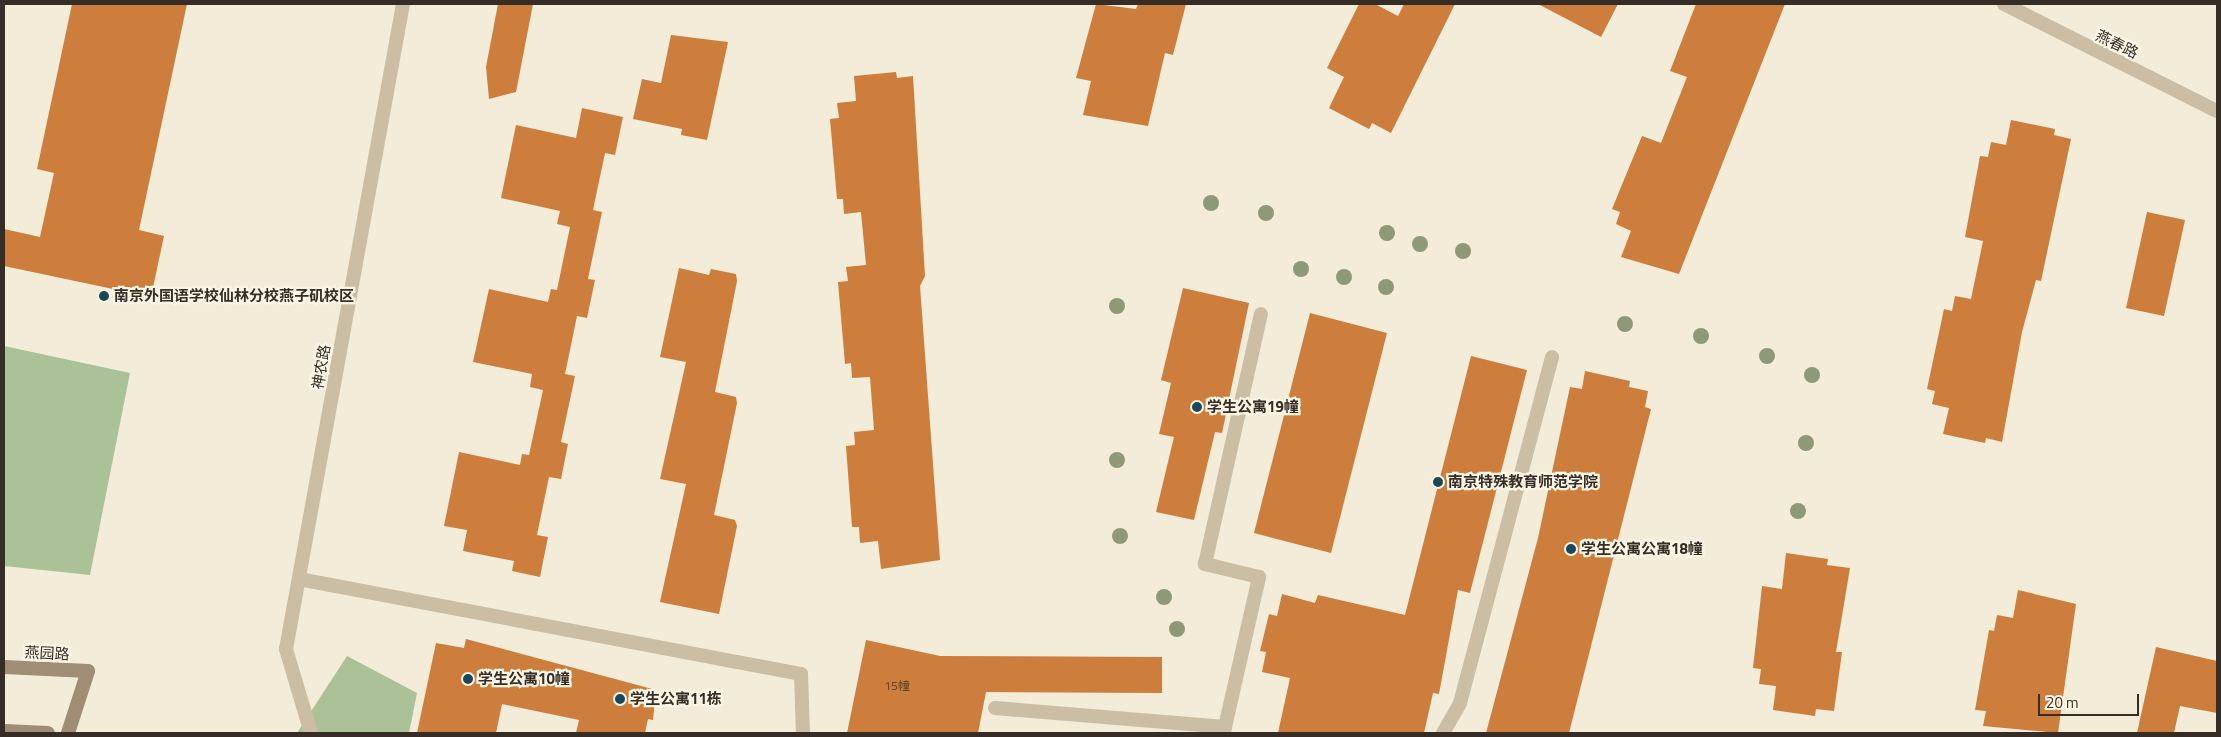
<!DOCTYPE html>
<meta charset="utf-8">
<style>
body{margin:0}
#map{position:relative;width:2221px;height:737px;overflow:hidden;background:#f3ecd8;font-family:"Titillium Web","Noto Sans SC",sans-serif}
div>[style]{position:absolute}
.green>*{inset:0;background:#abc298}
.building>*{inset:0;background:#cd7e3c}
.service>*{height:14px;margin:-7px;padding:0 7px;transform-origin:7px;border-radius:7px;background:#cbbea4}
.tertiary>*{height:14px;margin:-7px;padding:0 7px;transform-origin:7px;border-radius:7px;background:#cbbea4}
.secondary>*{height:14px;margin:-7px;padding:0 7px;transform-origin:7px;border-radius:7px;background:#9f8d75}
.trees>*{width:16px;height:16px;margin:-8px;border-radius:50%;background:#8e9a77}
.dots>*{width:14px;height:14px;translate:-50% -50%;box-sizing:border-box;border:2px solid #faf5e5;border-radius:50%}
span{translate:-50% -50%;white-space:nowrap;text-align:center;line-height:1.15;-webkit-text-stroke:4.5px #faf5e5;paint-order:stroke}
.number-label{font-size:12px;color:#5c422c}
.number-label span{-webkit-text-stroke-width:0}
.street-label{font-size:15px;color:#362e26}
.poi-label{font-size:15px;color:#362e26;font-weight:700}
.left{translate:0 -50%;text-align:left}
.frame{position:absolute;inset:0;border:5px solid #362e26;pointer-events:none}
.scale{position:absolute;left:2038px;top:694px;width:101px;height:22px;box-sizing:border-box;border:2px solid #362e26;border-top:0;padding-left:6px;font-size:15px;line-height:18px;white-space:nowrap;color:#362e26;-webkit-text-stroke:4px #faf5e5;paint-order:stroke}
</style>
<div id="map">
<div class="green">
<i style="clip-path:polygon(4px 346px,130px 373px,90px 575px,4px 566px)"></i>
<i style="clip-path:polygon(347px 656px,417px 693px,409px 733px,297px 733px)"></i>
</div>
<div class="building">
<i style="clip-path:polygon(72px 4px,187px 4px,139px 230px,164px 236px,151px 297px,4px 266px,4px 229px,40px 237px,54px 173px,37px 169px)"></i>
<i style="clip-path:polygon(498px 4px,533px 4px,516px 92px,489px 99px,486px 67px)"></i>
<i style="clip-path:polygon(1096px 4px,1136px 9px,1138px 4px,1186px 4px,1173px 55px,1165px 53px,1148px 126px,1083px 115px,1091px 81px,1076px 78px)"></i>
<i style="clip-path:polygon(1359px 4px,1375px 4px,1398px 16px,1404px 4px,1455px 4px,1391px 133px,1372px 123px,1369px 129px,1329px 108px,1344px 77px,1327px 68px)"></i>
<i style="clip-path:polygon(1538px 4px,1618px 4px,1601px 37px)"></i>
<i style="clip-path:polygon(1696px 4px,1785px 4px,1679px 274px,1621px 257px,1631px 231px,1616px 224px,1620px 212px,1612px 209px,1642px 136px,1661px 143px,1687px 77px,1670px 71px)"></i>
<i style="clip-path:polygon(671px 35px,728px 42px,707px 140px,681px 135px,682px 129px,633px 119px,642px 79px,661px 83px)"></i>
<i style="clip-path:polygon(896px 72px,897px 78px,913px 76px,925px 276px,920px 286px,940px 560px,881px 569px,878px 541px,860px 543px,859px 527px,852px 527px,846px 446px,855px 445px,854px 432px,874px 430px,870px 377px,852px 378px,851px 363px,845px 364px,838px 282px,848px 281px,846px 267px,866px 265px,861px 212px,844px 214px,843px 199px,837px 199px,830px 119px,839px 118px,837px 103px,856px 101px,854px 76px)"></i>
<i style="clip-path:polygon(582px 108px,623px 117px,615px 155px,605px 153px,593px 210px,602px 212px,588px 279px,595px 280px,587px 318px,577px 316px,565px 374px,575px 376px,561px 442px,568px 444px,561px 479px,549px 477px,537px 535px,548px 537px,540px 577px,512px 571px,514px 561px,463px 551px,467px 530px,444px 526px,459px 452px,520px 465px,522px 454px,529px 455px,543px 390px,530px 387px,532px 374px,473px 362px,489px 289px,548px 302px,551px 289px,557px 290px,570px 227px,557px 224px,560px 211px,501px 198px,516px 125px,576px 138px)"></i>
<i style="clip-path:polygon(2011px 120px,2055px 129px,2054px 135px,2071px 139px,2041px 281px,2036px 280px,2022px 332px,2002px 442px,1986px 438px,1985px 443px,1943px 434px,1949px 408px,1932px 404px,1935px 391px,1927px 389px,1944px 309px,1952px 311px,1955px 296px,1971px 299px,1983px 241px,1965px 237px,1980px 156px,1988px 157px,1991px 142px,2006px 145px)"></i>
<i style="clip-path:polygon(2147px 212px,2185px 220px,2164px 316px,2126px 308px)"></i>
<i style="clip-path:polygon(679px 268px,709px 275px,711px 269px,736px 274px,737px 281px,715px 392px,736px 397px,737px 403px,714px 515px,735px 520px,737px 526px,719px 614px,660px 602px,686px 484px,660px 479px,686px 362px,660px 357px)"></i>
<i style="clip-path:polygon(1183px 288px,1249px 303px,1222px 433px,1215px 432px,1194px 520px,1156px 512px,1174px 437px,1159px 434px,1171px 383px,1161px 380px)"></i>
<i style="clip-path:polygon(1310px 313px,1387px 333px,1331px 553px,1254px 533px)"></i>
<i style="clip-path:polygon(1471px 356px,1527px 370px,1470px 593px,1458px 590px,1439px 694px,1433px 693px,1424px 733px,1278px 733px,1290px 678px,1262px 672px,1266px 652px,1260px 651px,1269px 614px,1277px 616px,1282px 594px,1315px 603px,1318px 595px,1405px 615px)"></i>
<i style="clip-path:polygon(1585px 371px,1630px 381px,1629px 387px,1648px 391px,1645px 407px,1651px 409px,1569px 733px,1486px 733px,1538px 538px,1570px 387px,1582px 389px)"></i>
<i style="clip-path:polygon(1786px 553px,1828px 559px,1827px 565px,1850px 568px,1836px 652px,1842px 652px,1834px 711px,1816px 709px,1815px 716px,1773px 710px,1776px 686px,1759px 684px,1761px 669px,1753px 668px,1762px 586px,1782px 589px)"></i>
<i style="clip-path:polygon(2018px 590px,2076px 604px,2058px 733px,1983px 726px,1986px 711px,1975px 710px,1989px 630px,1994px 631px,1997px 615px,2013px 618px)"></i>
<i style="clip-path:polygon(466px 639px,656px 690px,653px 720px,648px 719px,645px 733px,576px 733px,579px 720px,502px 704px,496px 733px,417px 733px,436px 643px,464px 648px)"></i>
<i style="clip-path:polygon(866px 640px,940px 656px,1162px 657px,1162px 693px,986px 692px,978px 733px,847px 733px)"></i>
<i style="clip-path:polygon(2156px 647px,2217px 661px,2217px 713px,2180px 706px,2174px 733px,2137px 733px)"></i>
</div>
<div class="service">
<i style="left:299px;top:579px;width:511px;rotate:10.72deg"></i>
<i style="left:801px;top:674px;width:59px;rotate:88.1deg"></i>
<i style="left:995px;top:708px;width:231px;rotate:4.7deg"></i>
<i style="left:1225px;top:727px;width:6px;rotate:99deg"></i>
<i style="left:1225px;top:727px;width:154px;rotate:-77.2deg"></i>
<i style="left:1259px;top:577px;width:56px;rotate:-166.5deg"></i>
<i style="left:1205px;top:564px;width:256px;rotate:-77.4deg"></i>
<i style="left:1443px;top:733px;width:34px;rotate:-60deg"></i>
<i style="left:1460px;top:703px;width:358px;rotate:-75.1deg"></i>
</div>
<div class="tertiary">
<i style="left:2004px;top:4px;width:238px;rotate:26.7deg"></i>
<i style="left:311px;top:733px;width:88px;rotate:-106.6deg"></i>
<i style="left:286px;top:649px;width:656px;rotate:-79.72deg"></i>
</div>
<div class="secondary">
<i style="left:4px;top:667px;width:84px;rotate:2.7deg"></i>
<i style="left:88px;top:671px;width:65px;rotate:107.9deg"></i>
<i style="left:4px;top:731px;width:44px;rotate:2.6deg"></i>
</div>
<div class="trees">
<i style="left:1211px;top:203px"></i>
<i style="left:1266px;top:213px"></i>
<i style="left:1387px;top:233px"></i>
<i style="left:1420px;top:244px"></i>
<i style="left:1463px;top:251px"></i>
<i style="left:1301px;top:269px"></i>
<i style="left:1344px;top:277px"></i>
<i style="left:1386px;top:287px"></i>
<i style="left:1117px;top:306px"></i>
<i style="left:1625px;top:324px"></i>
<i style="left:1701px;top:336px"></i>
<i style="left:1767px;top:356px"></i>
<i style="left:1812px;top:375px"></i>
<i style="left:1806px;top:443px"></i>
<i style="left:1117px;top:460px"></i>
<i style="left:1798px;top:511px"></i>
<i style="left:1120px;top:536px"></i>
<i style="left:1164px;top:597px"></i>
<i style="left:1177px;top:629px"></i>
</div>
<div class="dots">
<i style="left:104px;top:296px;background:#19485a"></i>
<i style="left:1197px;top:407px;background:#19485a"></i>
<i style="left:1438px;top:482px;background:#19485a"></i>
<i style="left:1571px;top:549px;background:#19485a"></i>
<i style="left:468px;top:679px;background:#19485a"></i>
<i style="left:620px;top:699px;background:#19485a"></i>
</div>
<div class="number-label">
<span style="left:897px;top:686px">15幢</span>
</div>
<div class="street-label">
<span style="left:2117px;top:44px;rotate:26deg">燕春路</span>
<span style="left:321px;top:367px;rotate:-80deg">神农路</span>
<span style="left:47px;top:653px;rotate:3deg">燕园路</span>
</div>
<div class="poi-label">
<span class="left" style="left:114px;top:296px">南京外国语学校仙林分校燕子矶校区</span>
<span class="left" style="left:1207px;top:407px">学生公寓19幢</span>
<span class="left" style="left:1448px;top:482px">南京特殊教育师范学院</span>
<span class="left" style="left:1581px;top:549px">学生公寓公寓18幢</span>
<span class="left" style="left:478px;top:679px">学生公寓10幢</span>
<span class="left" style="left:630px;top:699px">学生公寓11栋</span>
</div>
<div class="frame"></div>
<div class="scale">20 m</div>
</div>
